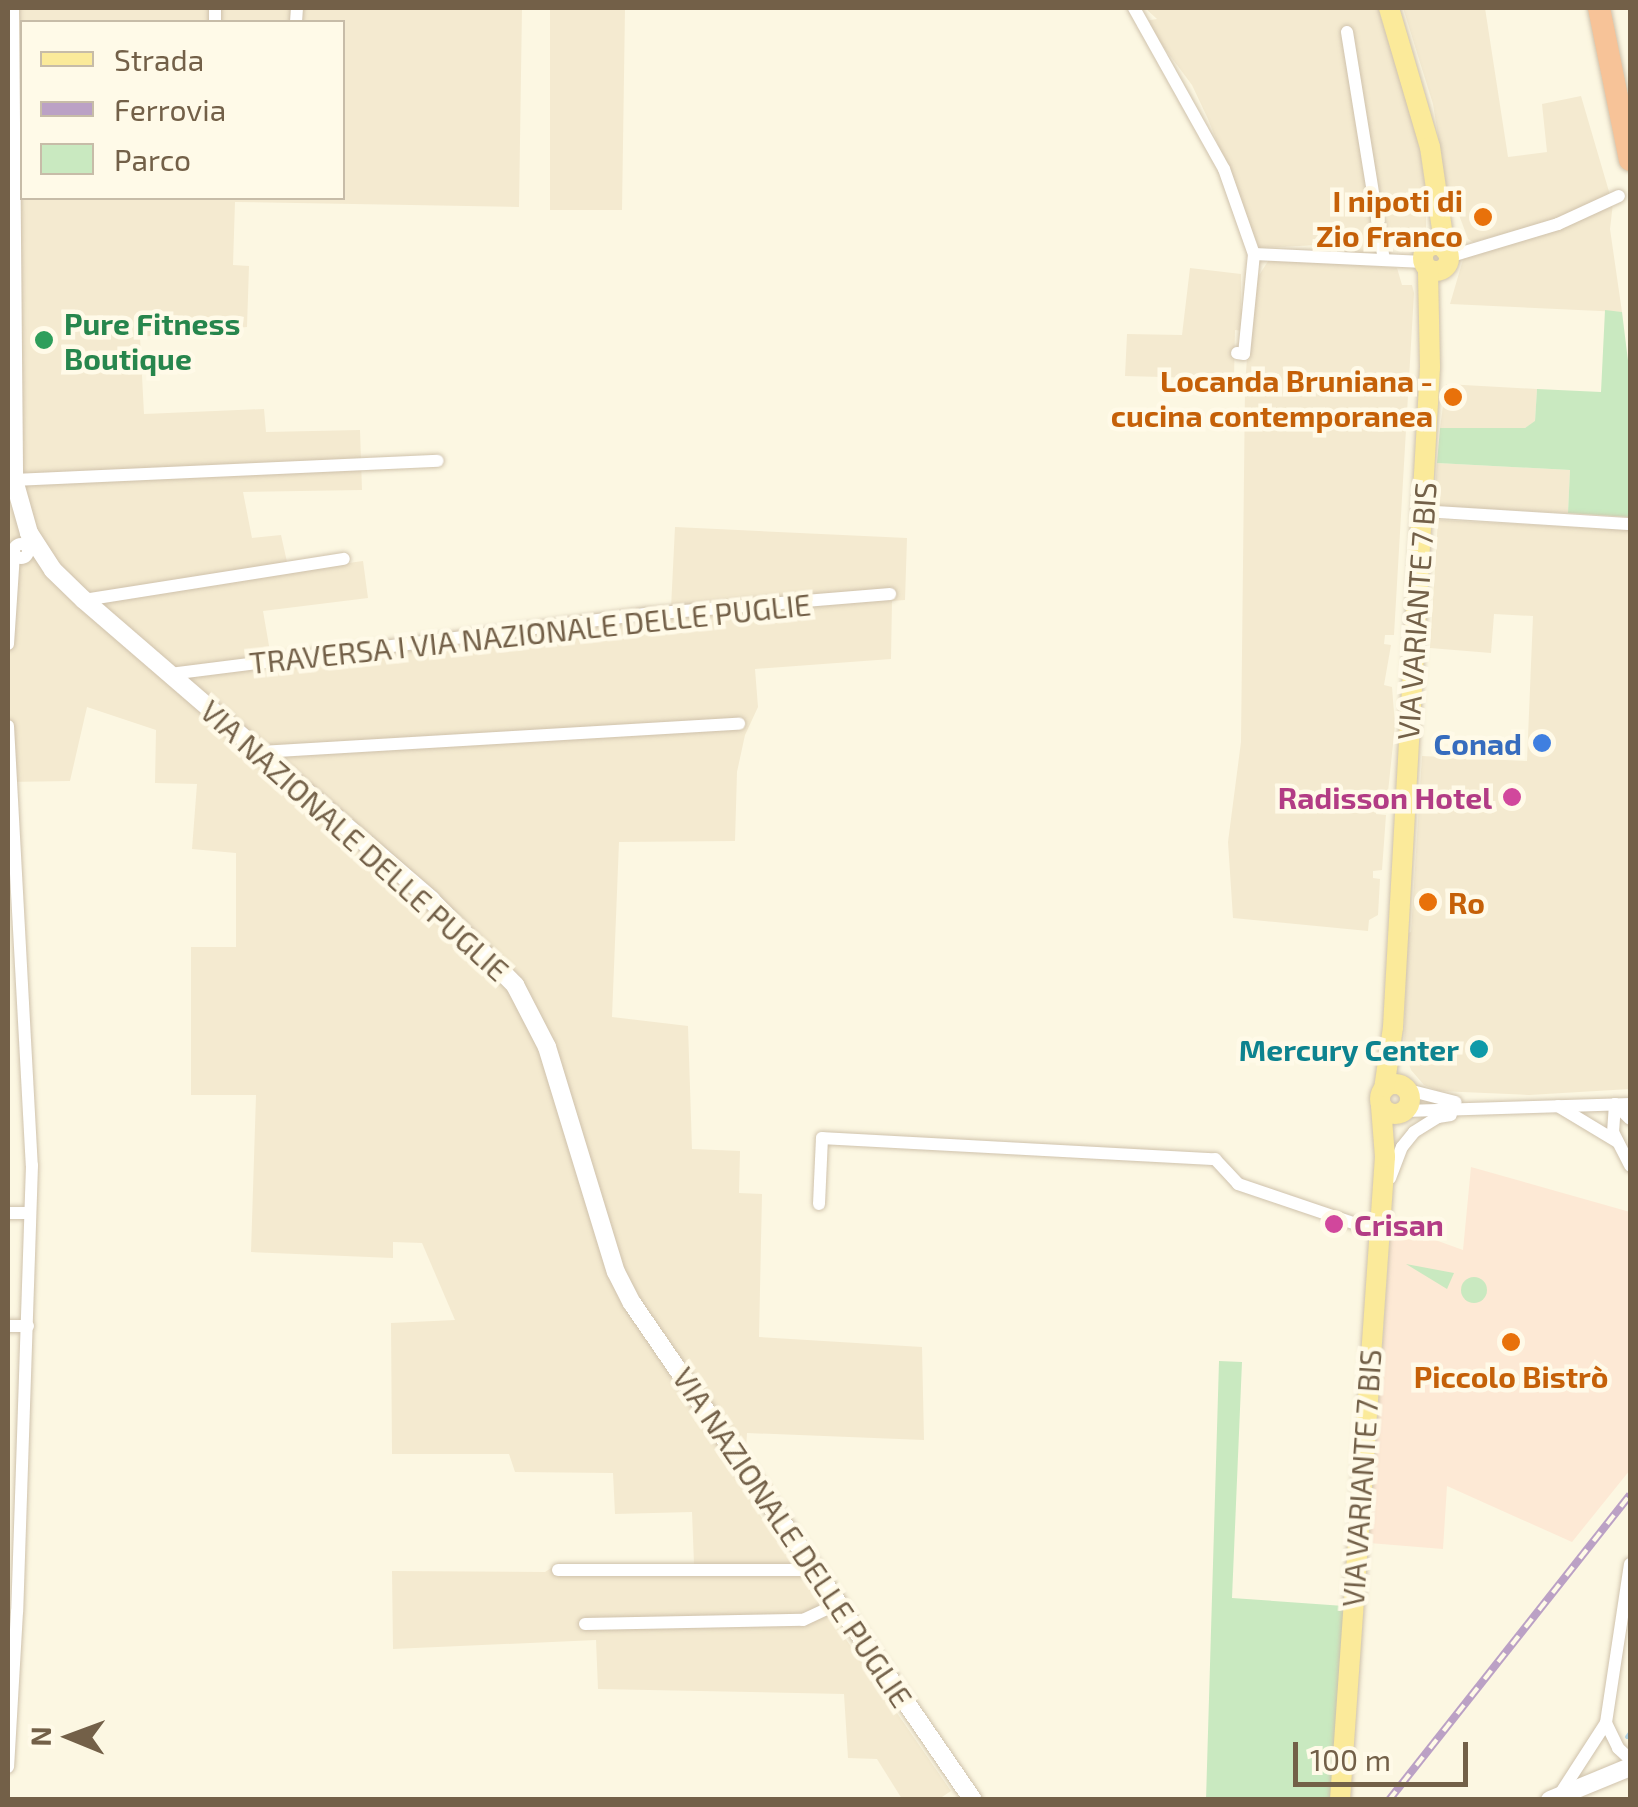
<!DOCTYPE html>
<meta charset="utf-8">
<style>
body{margin:0}
#map{position:relative;width:1638px;height:1807px;overflow:hidden;background:#fcf7e2;font-family:"Exo 2",sans-serif}
div>[style]{position:absolute}
.residential>*{inset:0;background:#f4ead0}
.commercial>*{inset:0;background:#fde9d5}
.green>*{inset:0;background:#c9e9c0}
.round{border-radius:50%}
.stream>*{height:4px;margin:-2px;padding:0 2px;transform-origin:2px;border-radius:2px;background:#b6d6e5}
.roads{filter:drop-shadow(0 0 2px #cfc2ac) drop-shadow(0 0 2px #cfc2ac)}
.street>*{height:12px;margin:-6px;padding:0 6px;transform-origin:6px;border-radius:6px;background:#fff}
.street>.ring{margin:-6px;padding:0;box-sizing:content-box;background:none;border:12px solid #fff;border-radius:50%}
.secondary>*{height:18px;margin:-9px;padding:0 9px;transform-origin:9px;border-radius:9px;background:#fff}
.primary>*{height:20px;margin:-10px;padding:0 10px;transform-origin:10px;border-radius:10px;background:#fbea9a}
.primary>.ring{margin:-10px;padding:0;box-sizing:content-box;background:none;border:20px solid #fbea9a;border-radius:50%}
.highway>*{height:22px;margin:-11px;padding:0 11px;transform-origin:11px;border-radius:11px;background:#f7c398}
.rail>*{height:8px;margin-top:-4px;transform-origin:0;background:repeating-linear-gradient(90deg,#fffae8 0 11px,#bba1c5 0 22px);box-sizing:border-box;border-block:2px solid #bba1c5}
.dots>*{width:28px;height:28px;translate:-50% -50%;box-sizing:border-box;border:5px solid #fffae8;border-radius:50%}
span{translate:-50% -50%;white-space:nowrap;text-align:center;line-height:1.15;-webkit-text-stroke:9px #fffae8;paint-order:stroke}
.food-label{font-size:30px;color:#c56008;font-weight:700}
.right{translate:-100% -50%;text-align:right}
.left{translate:0 -50%;text-align:left}
.leisure-label{font-size:30px;color:#27864d;font-weight:700}
.street-label{font-size:30px;color:#736048}
.shop-label{font-size:30px;color:#366cbe;font-weight:700}
.hotel-label{font-size:30px;color:#b23c85;font-weight:700}
.culture-label{font-size:30px;color:#0d838f;font-weight:700}
.frame{position:absolute;inset:0;border:10px solid #736048;pointer-events:none}
.legend{position:absolute;left:20px;top:20px;width:325px;height:180px;box-sizing:border-box;background:#fffae8;border:2px solid #c7bca8;margin:0;padding:12px 18px;list-style:none;font-size:30px;color:#736048}
.legend li{display:flex;align-items:center;gap:20px;height:50px}
.legend b{width:50px;border:2px solid #c7bca8}
.north{position:absolute;left:20px;top:1687px;width:100px;height:100px;-webkit-text-stroke:8px #fffae8;paint-order:stroke;rotate:271deg;font-size:28px;font-weight:700;line-height:40px;text-align:center;color:#736048}
.north::after{content:'';display:block;margin:auto;width:35px;height:45px;background:#736048;clip-path:polygon(50% 0,100% 100%,50% 72%,0 100%)}
.scale{position:absolute;left:1293px;top:1742px;width:175px;height:45px;box-sizing:border-box;border:5px solid #736048;border-top:0;padding-left:12px;font-size:30px;line-height:35px;white-space:nowrap;color:#736048;-webkit-text-stroke:8px #fffae8;paint-order:stroke}
</style>
<div id="map">
<div class="residential">
<i style="clip-path:polygon(evenodd,8px 8px,522px 8px,519px 207px,235px 202px,233px 265px,249px 266px,247px 327px,140px 337px,144px 414px,264px 409px,266px 432px,360px 430px,362px 490px,243px 492px,252px 538px,281px 535px,289px 571px,363px 561px,368px 598px,263px 611px,272px 663px,409px 637px,671px 608px,675px 527px,907px 538px,905px 600px,892px 601px,891px 659px,755px 669px,758px 707px,745px 735px,737px 772px,735px 841px,619px 842px,612px 1017px,688px 1026px,692px 1149px,740px 1151px,739px 1193px,762px 1194px,759px 1337px,922px 1347px,924px 1440px,747px 1433px,746px 1449px,776px 1488px,755px 1508px,951px 1791px,939px 1799px,902px 1799px,877px 1759px,848px 1758px,844px 1694px,598px 1689px,596px 1640px,393px 1649px,392px 1571px,545px 1572px,556px 1565px,694px 1564px,692px 1512px,615px 1514px,613px 1473px,515px 1472px,509px 1454px,392px 1454px,391px 1323px,455px 1320px,422px 1243px,393px 1242px,393px 1258px,251px 1252px,256px 1095px,191px 1095px,191px 947px,236px 947px,236px 853px,192px 849px,197px 784px,155px 783px,156px 730px,87px 707px,70px 781px,8px 782px,8px 8px,22px 22px,342px 22px,342px 198px,22px 198px,22px 22px)"></i>
<i style="clip-path:polygon(550px 8px,625px 8px,622px 210px,550px 210px)"></i>
<i style="clip-path:polygon(1145px 8px,1378px 8px,1418px 137px,1426px 192px,1426px 238px,1392px 242px,1389px 249px,1375px 255px,1339px 252px,1337px 244px,1259px 248px,1208px 119px,1192px 85px,1144px 21px,1157px 19px)"></i>
<i style="clip-path:polygon(1403px 8px,1485px 8px,1508px 157px,1547px 152px,1542px 104px,1581px 96px,1610px 195px,1551px 221px,1473px 242px,1468px 239px,1453px 199px,1448px 197px,1433px 104px)"></i>
<i style="clip-path:polygon(1613px 203px,1610px 229px,1622px 312px,1450px 304px,1464px 256px,1570px 225px)"></i>
<i style="clip-path:polygon(1270px 258px,1397px 268px,1402px 285px,1412px 285px,1414px 293px,1394px 635px,1385px 635px,1384px 644px,1391px 645px,1384px 685px,1392px 687px,1395px 725px,1388px 792px,1377px 792px,1376px 814px,1386px 815px,1382px 870px,1373px 871px,1373px 878px,1380px 879px,1378px 915px,1369px 920px,1368px 931px,1233px 918px,1228px 842px,1241px 742px,1245px 386px,1250px 316px,1258px 277px)"></i>
<i style="clip-path:polygon(1190px 268px,1241px 274px,1241px 309px,1246px 310px,1243px 331px,1235px 330px,1234px 379px,1125px 376px,1127px 334px,1182px 335px)"></i>
<i style="clip-path:polygon(1446px 384px,1537px 389px,1535px 422px,1525px 428px,1440px 428px)"></i>
<i style="clip-path:polygon(1437px 463px,1570px 470px,1568px 513px,1434px 506px)"></i>
<i style="clip-path:polygon(1438px 520px,1630px 530px,1630px 1089px,1529px 1095px,1439px 1091px,1424px 1085px,1411px 1070px,1404px 1049px,1407px 933px,1411px 932px,1422px 756px,1527px 761px,1533px 616px,1494px 614px,1491px 653px,1430px 648px)"></i>
</div>
<div class="commercial">
<i style="clip-path:polygon(1471px 1167px,1630px 1212px,1630px 1470px,1572px 1542px,1447px 1486px,1443px 1549px,1369px 1543px,1391px 1224px,1463px 1250px)"></i>
</div>
<div class="green">
<i style="clip-path:polygon(1605px 310px,1622px 312px,1630px 377px,1630px 517px,1568px 513px,1570px 470px,1437px 463px,1440px 428px,1525px 428px,1535px 421px,1537px 389px,1601px 392px)"></i>
<i style="clip-path:polygon(1406px 1264px,1454px 1273px,1447px 1289px)"></i>
<i class="round" style="left:1461px;top:1277px;width:26px;height:26px"></i>
<i style="clip-path:polygon(1219px 1361px,1242px 1362px,1232px 1598px,1344px 1606px,1332px 1799px,1206px 1800px)"></i>
</div>
<div class="stream">
<i style="left:1627px;top:1737px;width:5px;rotate:-53deg"></i>
</div>
<div class="roads">
<div class="street">
<i style="left:1134px;top:8px;width:184px;rotate:60.8deg"></i>
<i style="left:1224px;top:169px;width:90px;rotate:70.6deg"></i>
<i style="left:1254px;top:254px;width:100px;rotate:95.7deg"></i>
<i style="left:1244px;top:354px;width:7px;rotate:-172deg"></i>
<i style="left:215px;top:22px;width:14px;rotate:-90deg"></i>
<i style="left:296px;top:22px;width:14px;rotate:-86deg"></i>
<i style="left:1347px;top:32px;width:231px;rotate:80.8deg"></i>
<i style="left:1254px;top:254px;width:170px;rotate:2.7deg"></i>
<i style="left:1448px;top:257px;width:115px;rotate:-16.7deg"></i>
<i style="left:1558px;top:224px;width:67px;rotate:-24.7deg"></i>
<i style="left:14px;top:480px;width:424px;rotate:-2.6deg"></i>
<i style="left:1422px;top:511px;width:208px;rotate:3.6deg"></i>
<i class="ring" style="left:14px;top:544px;width:2px;height:2px"></i>
<i style="left:84px;top:600px;width:263px;rotate:-9deg"></i>
<i style="left:8px;top:644px;width:90px;rotate:-86.2deg"></i>
<i style="left:170px;top:674px;width:481px;rotate:-7.2deg"></i>
<i style="left:647px;top:614px;width:244px;rotate:-4.7deg"></i>
<i style="left:8px;top:726px;width:440px;rotate:86.9deg"></i>
<i style="left:32px;top:1165px;width:447px;rotate:91.9deg"></i>
<i style="left:17px;top:1612px;width:155px;rotate:93.3deg"></i>
<i style="left:262px;top:752px;width:478px;rotate:-3.4deg"></i>
<i style="left:1408px;top:1090px;width:49px;rotate:14.3deg"></i>
<i style="left:1615px;top:1104px;width:28px;rotate:94deg"></i>
<i style="left:1613px;top:1132px;width:38px;rotate:63deg"></i>
<i style="left:1615px;top:1104px;width:21px;rotate:45deg"></i>
<i style="left:1558px;top:1106px;width:68px;rotate:31.1deg"></i>
<i style="left:1405px;top:1111px;width:225px;rotate:-1.8deg"></i>
<i style="left:1390px;top:1178px;width:33px;rotate:-69deg"></i>
<i style="left:1402px;top:1147px;width:19px;rotate:-51deg"></i>
<i style="left:1414px;top:1132px;width:28px;rotate:-32deg"></i>
<i style="left:1438px;top:1117px;width:13px;rotate:-9deg"></i>
<i style="left:819px;top:1204px;width:66px;rotate:-87.4deg"></i>
<i style="left:822px;top:1138px;width:394px;rotate:3.1deg"></i>
<i style="left:1215px;top:1159px;width:34px;rotate:47deg"></i>
<i style="left:1238px;top:1184px;width:150px;rotate:18.7deg"></i>
<i style="left:8px;top:1213px;width:22px"></i>
<i style="left:8px;top:1326px;width:20px"></i>
<i style="left:1630px;top:1564px;width:161px;rotate:98.6deg"></i>
<i style="left:1606px;top:1723px;width:28px;rotate:64deg"></i>
<i style="left:1618px;top:1748px;width:16px;rotate:43deg"></i>
<i style="left:558px;top:1570px;width:257px"></i>
<i style="left:585px;top:1624px;width:218px;rotate:-1.1deg"></i>
<i style="left:803px;top:1620px;width:40px;rotate:-25deg"></i>
<i style="left:1560px;top:1794px;width:85px;rotate:-57.1deg"></i>
</div>
<div class="secondary">
<i style="left:10px;top:8px;width:472px;rotate:89.5deg"></i>
<i style="left:14px;top:480px;width:55px;rotate:74.2deg"></i>
<i style="left:29px;top:533px;width:44px;rotate:57deg"></i>
<i style="left:53px;top:570px;width:43px;rotate:44.1deg"></i>
<i style="left:84px;top:600px;width:459px;rotate:40.8deg"></i>
<i style="left:431px;top:900px;width:120px;rotate:45.3deg"></i>
<i style="left:515px;top:985px;width:70px;rotate:62.7deg"></i>
<i style="left:547px;top:1047px;width:235px;rotate:73deg"></i>
<i style="left:616px;top:1272px;width:35px;rotate:63deg"></i>
<i style="left:632px;top:1303px;width:603px;rotate:55.55deg"></i>
<i style="left:1550px;top:1800px;width:87px;rotate:-22.4deg"></i>
</div>
<div class="primary">
<i style="left:1389px;top:8px;width:145px;rotate:73.6deg"></i>
<i style="left:1430px;top:147px;width:104px;rotate:81.7deg"></i>
<i class="ring" style="left:1423px;top:245px;width:6px;height:6px"></i>
<i class="ring" style="left:1380px;top:1084px;width:10px;height:10px"></i>
<i style="left:1384px;top:1089px;width:63px;rotate:-81.7deg"></i>
<i style="left:1393px;top:1027px;width:661px;rotate:-86.79deg"></i>
<i style="left:1430px;top:367px;width:98px;rotate:-91.2deg"></i>
<i style="left:1340px;top:1800px;width:645px;rotate:-86deg"></i>
<i style="left:1385px;top:1157px;width:51px;rotate:-94.5deg"></i>
</div>
<div class="highway">
<i style="left:1599px;top:8px;width:155px;rotate:78.5deg"></i>
</div>
</div>
<div class="rail">
<i style="left:1389px;top:1800px;width:389px;rotate:-51.7deg"></i>
</div>
<div class="dots">
<i style="left:1483px;top:217px;background:#e8710a"></i>
<i style="left:44px;top:340px;background:#2e9e5b"></i>
<i style="left:1453px;top:397px;background:#e8710a"></i>
<i style="left:1542px;top:743px;background:#3f7fe0"></i>
<i style="left:1512px;top:797px;background:#d1479c"></i>
<i style="left:1428px;top:902px;background:#e8710a"></i>
<i style="left:1479px;top:1049px;background:#0f9aa8"></i>
<i style="left:1334px;top:1224px;background:#d1479c"></i>
<i style="left:1511px;top:1342px;background:#e8710a"></i>
</div>
<div class="food-label">
<span class="right" style="left:1463px;top:217px">I nipoti di<br>Zio Franco</span>
<span class="right" style="left:1433px;top:397px">Locanda Bruniana -<br>cucina contemporanea</span>
<span class="left" style="left:1448px;top:902px">Ro</span>
<span style="left:1511px;top:1376px">Piccolo Bistrò</span>
</div>
<div class="leisure-label">
<span class="left" style="left:64px;top:340px">Pure Fitness<br>Boutique</span>
</div>
<div class="street-label">
<span style="left:1416px;top:611px;rotate:-86deg">VIA VARIANTE 7 BIS</span>
<span style="left:530px;top:633px;rotate:-6deg">TRAVERSA I VIA NAZIONALE DELLE PUGLIE</span>
<span style="left:355px;top:840px;rotate:42deg">VIA NAZIONALE DELLE PUGLIE</span>
<span style="left:1361px;top:1478px;rotate:-86deg">VIA VARIANTE 7 BIS</span>
<span style="left:793px;top:1537px;rotate:56deg">VIA NAZIONALE DELLE PUGLIE</span>
</div>
<div class="shop-label">
<span class="right" style="left:1522px;top:743px">Conad</span>
</div>
<div class="hotel-label">
<span class="right" style="left:1492px;top:797px">Radisson Hotel</span>
<span class="left" style="left:1354px;top:1224px">Crisan</span>
</div>
<div class="culture-label">
<span class="right" style="left:1459px;top:1049px">Mercury Center</span>
</div>
<div class="frame"></div>
<ul class="legend">
<li><b style="height:12px;background:#fbea9a"></b>Strada</li>
<li><b style="height:12px;background:#bba1c5"></b>Ferrovia</li>
<li><b style="height:28px;background:#c9e9c0"></b>Parco</li>
</ul>
<div class="north">N</div>
<div class="scale">100 m</div>
</div>
